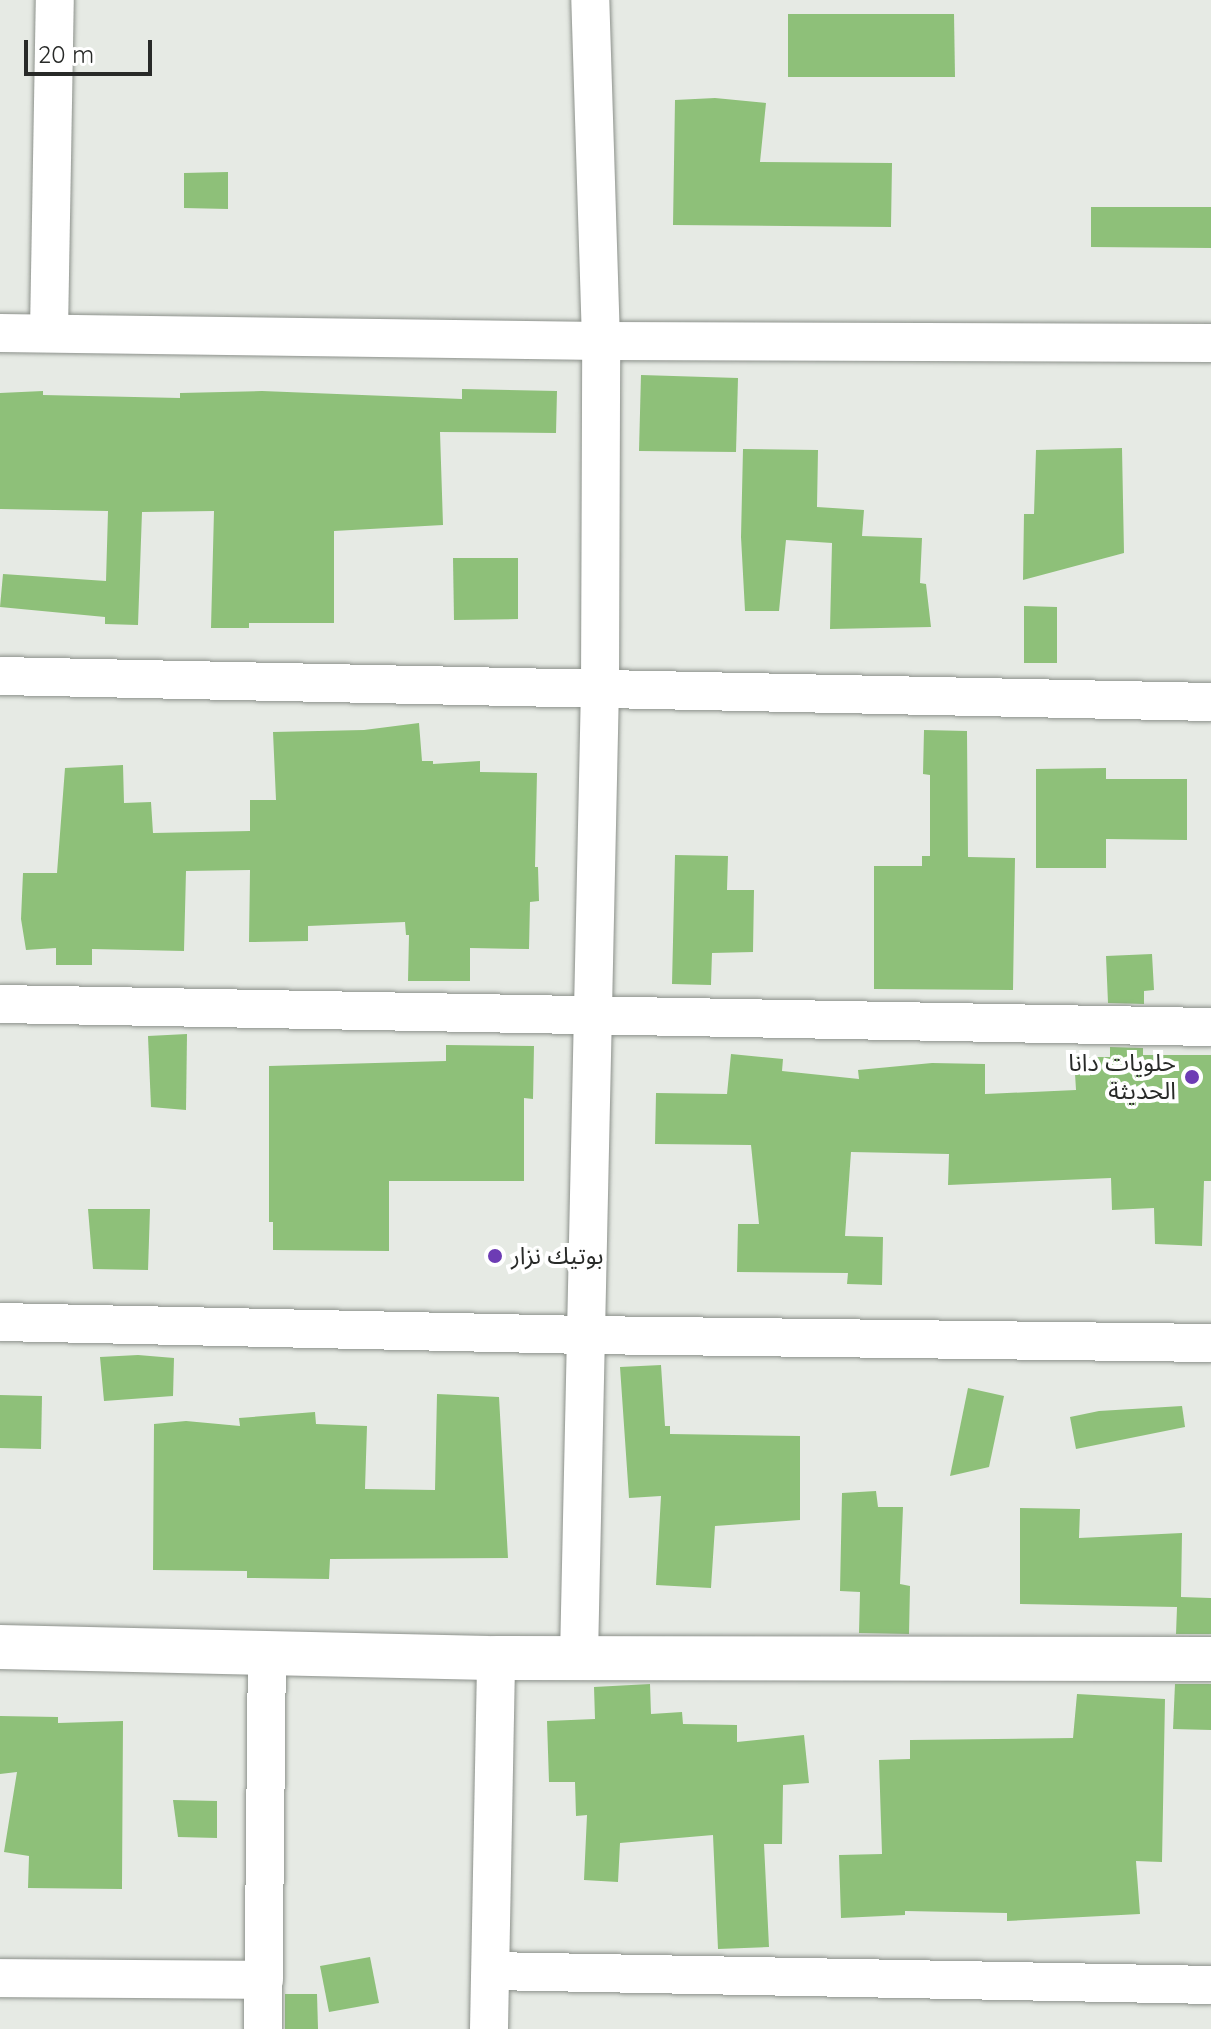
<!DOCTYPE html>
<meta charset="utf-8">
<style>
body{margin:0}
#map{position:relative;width:1211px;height:2029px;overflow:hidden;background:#e6eae4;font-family:Quicksand,"Noto Sans Arabic",sans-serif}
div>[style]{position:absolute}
.building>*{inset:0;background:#8ec079}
.roads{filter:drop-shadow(0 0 2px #8c918b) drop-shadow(0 0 2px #8c918b)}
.minor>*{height:38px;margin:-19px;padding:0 19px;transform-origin:19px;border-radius:19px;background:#fff}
.tertiary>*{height:44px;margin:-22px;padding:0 22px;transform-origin:22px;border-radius:22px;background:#fff}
.dots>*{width:22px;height:22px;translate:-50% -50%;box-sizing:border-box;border:4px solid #fff;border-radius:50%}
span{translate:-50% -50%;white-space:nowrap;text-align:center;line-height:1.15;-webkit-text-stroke:8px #fff;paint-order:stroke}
.poi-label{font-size:24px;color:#282a28}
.right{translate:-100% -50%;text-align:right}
.left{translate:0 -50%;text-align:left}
.scale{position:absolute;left:24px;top:40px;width:128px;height:36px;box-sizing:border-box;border:4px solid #282a28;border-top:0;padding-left:10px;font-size:24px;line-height:28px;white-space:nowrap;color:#282a28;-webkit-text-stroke:6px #fff;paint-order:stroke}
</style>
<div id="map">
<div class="building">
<i style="clip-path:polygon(788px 14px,954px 14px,955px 77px,788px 77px)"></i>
<i style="clip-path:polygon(715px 98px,766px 103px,760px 162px,892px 163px,891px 227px,673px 225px,675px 100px)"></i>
<i style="clip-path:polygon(228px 172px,228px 209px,184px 208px,184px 173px)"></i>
<i style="clip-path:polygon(1091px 207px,1211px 207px,1211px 248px,1091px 247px)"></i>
<i style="clip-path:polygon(641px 375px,738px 378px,736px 452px,639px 451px)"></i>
<i style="clip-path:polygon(462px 389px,557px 391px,556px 433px,440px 432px,443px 525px,334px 531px,334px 623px,249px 623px,249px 628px,211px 628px,214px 511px,142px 512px,138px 625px,105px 624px,105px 617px,0 607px,3px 574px,106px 581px,108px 511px,0 509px,0 393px,43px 391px,43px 395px,180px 398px,180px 393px,262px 391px,462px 399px)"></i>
<i style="clip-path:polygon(1122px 448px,1124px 553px,1023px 580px,1024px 514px,1034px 514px,1036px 450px)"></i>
<i style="clip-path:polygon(743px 449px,818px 450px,817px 507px,864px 510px,862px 536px,922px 538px,920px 583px,926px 584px,931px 627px,830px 629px,832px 543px,786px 540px,779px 611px,745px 611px,741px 537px)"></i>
<i style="clip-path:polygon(453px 558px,518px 558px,518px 619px,454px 620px)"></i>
<i style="clip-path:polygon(1024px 606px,1057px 607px,1057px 663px,1024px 663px)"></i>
<i style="clip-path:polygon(419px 723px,422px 761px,433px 761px,433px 764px,480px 761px,480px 772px,537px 773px,535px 867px,538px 867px,539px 901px,530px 902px,529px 949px,470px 948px,470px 981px,408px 981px,409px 935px,406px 935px,405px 922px,308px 926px,308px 941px,249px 942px,250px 870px,186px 871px,184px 951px,92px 949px,92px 965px,56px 965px,56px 948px,26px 950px,21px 919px,23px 873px,57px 873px,65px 768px,123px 765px,124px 803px,151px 802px,153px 833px,250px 831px,250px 800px,276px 800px,273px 732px,364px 730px)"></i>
<i style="clip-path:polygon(924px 730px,967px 731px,968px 857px,1015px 858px,1013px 990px,874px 989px,874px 866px,922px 866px,922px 856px,930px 856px,930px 775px,923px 774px)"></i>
<i style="clip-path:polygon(1106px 768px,1106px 779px,1187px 779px,1187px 840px,1106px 839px,1106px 868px,1036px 868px,1036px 769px)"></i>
<i style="clip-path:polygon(675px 855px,728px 856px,727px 890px,754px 890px,753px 952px,712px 953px,711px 985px,672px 984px)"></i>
<i style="clip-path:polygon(1152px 954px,1154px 990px,1144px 991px,1144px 1004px,1108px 1003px,1106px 956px)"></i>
<i style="clip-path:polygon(187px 1034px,186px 1110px,151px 1107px,148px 1036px)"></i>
<i style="clip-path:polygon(446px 1045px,534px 1046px,533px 1099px,524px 1098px,524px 1181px,389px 1181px,389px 1251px,273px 1250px,273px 1222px,269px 1222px,269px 1066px,446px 1061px)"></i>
<i style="clip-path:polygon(1110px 1047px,1143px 1048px,1143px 1055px,1211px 1055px,1211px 1181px,1204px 1181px,1202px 1246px,1155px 1244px,1154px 1208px,1112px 1210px,1111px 1178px,948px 1185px,949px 1154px,851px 1152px,845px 1236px,883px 1237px,882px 1285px,847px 1284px,848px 1273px,737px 1272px,738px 1224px,759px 1224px,751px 1145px,655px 1144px,656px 1093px,727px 1094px,731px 1054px,783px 1059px,782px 1071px,859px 1079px,858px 1070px,932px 1063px,985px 1064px,985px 1094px,1076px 1090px,1074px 1057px,1110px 1057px)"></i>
<i style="clip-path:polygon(88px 1209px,150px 1209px,148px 1270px,93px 1269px)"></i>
<i style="clip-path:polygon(138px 1355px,174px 1358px,173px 1396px,104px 1401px,100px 1357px)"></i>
<i style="clip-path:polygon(661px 1365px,665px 1426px,670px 1426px,670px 1434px,800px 1436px,800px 1520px,715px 1526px,711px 1588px,656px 1585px,661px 1496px,629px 1498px,620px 1367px)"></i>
<i style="clip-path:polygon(968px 1388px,1004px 1396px,989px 1467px,950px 1476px)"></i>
<i style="clip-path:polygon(437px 1394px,499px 1397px,508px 1558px,330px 1559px,329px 1579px,247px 1578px,247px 1571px,153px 1570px,154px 1424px,186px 1421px,240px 1426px,239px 1418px,315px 1412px,316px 1424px,367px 1426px,365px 1489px,435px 1490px)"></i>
<i style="clip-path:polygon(0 1395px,42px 1396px,41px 1449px,0 1448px)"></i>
<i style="clip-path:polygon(1182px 1406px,1185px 1427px,1076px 1449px,1070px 1417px,1099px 1411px)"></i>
<i style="clip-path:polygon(876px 1491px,878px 1507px,903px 1507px,900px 1584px,910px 1586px,909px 1634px,859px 1633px,860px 1592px,840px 1591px,842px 1493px)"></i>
<i style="clip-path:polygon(1020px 1508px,1080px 1509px,1079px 1538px,1182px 1533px,1181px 1597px,1211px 1598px,1211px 1634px,1176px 1634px,1177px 1607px,1020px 1604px)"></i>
<i style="clip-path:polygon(650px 1684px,651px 1714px,682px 1712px,683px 1724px,737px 1725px,737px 1742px,804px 1735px,809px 1783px,783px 1785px,782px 1844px,764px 1844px,769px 1947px,718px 1949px,713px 1835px,620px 1843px,618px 1882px,584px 1880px,587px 1815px,576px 1816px,575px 1782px,549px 1782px,547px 1721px,595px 1719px,594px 1687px)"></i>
<i style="clip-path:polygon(1175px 1684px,1211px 1684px,1211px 1730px,1173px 1729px)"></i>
<i style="clip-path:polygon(1077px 1694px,1165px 1699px,1162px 1862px,1136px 1861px,1140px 1914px,1007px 1921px,1007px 1913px,905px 1911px,905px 1915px,841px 1918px,839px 1855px,882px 1854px,879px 1760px,910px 1759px,910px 1740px,1073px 1738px)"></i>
<i style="clip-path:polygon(0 1716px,58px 1717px,58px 1723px,123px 1721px,122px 1889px,28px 1888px,29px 1856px,4px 1852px,17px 1772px,0 1774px)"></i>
<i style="clip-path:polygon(173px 1800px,217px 1801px,217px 1838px,178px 1837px)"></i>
<i style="clip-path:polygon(370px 1957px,379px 2003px,329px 2012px,320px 1966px)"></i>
<i style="clip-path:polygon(285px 1994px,317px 1994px,318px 2029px,285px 2029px)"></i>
</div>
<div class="roads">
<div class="minor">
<i style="left:49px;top:332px;width:332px;rotate:-89deg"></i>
<i style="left:0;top:333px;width:601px;rotate:0.76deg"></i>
<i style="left:601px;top:341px;width:610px;rotate:0.19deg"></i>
<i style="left:0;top:676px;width:1211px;rotate:1.23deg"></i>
<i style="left:0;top:1004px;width:1211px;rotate:1.09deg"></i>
<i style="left:0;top:1322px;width:585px;rotate:1.27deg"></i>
<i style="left:585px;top:1335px;width:626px;rotate:0.73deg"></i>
<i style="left:579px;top:1657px;width:967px;rotate:-88.76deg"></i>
<i style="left:600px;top:690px;width:349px;rotate:-89.8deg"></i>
<i style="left:601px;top:341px;width:341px;rotate:-91.8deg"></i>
<i style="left:491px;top:1971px;width:720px;rotate:1.11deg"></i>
<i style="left:0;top:1978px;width:264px;rotate:0.4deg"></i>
<i style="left:263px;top:2029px;width:377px;rotate:-89.4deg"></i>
<i style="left:489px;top:2029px;width:371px;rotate:-88.9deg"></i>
</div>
<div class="tertiary">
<i style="left:0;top:1647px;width:496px;rotate:1.3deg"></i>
<i style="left:496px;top:1658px;width:715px;rotate:0.08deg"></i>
</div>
</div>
<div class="dots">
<i style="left:1192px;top:1077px;background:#6d3cb4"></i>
<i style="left:495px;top:1256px;background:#6d3cb4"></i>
</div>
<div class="poi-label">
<span class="right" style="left:1176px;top:1077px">حلويات دانا<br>الحديثة</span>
<span class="left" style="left:511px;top:1256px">بوتيك نزار</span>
</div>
<div class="scale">20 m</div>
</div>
